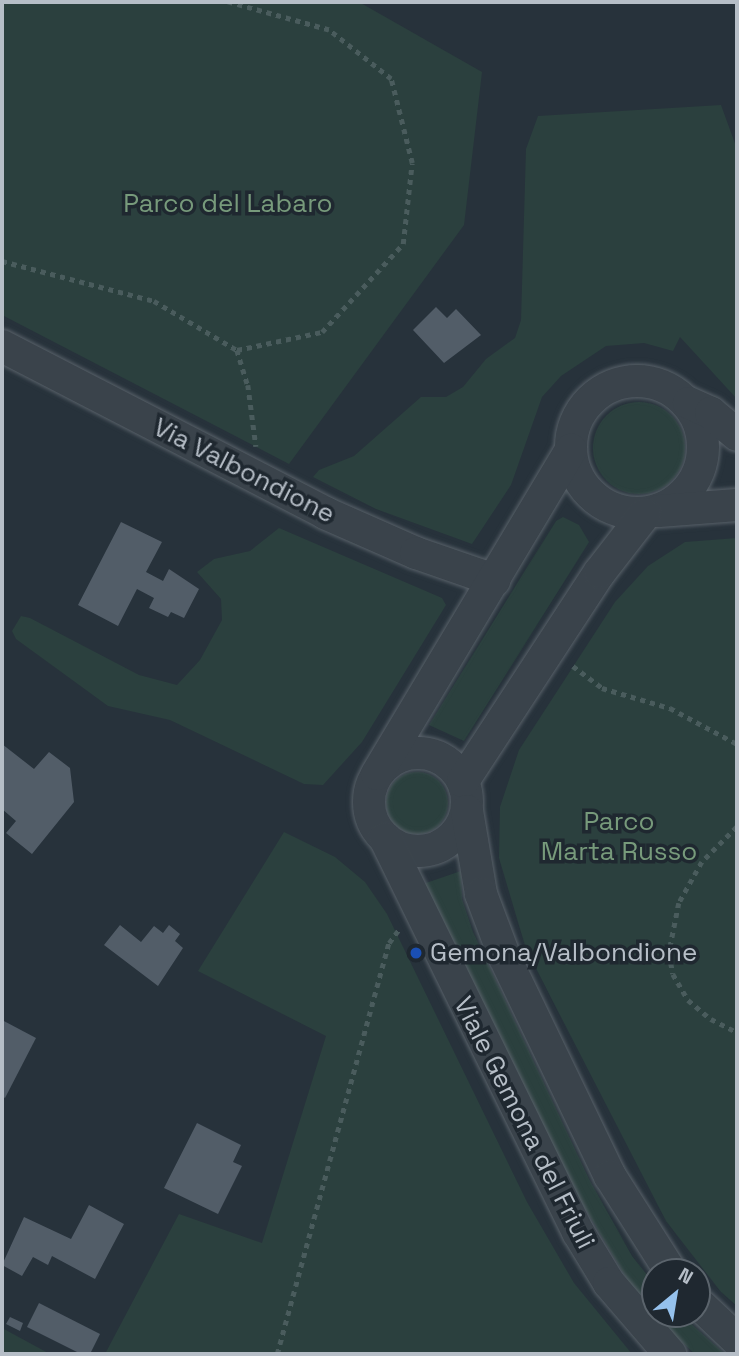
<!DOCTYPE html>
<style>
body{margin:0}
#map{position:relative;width:739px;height:1356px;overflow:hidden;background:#27323b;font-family:"Space Grotesk",sans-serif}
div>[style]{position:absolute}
.green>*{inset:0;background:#2b403e}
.round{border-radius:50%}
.building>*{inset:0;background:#525d68}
.path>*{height:4.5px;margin-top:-2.25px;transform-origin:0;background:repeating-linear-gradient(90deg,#4a5c5d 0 5px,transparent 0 10px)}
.roads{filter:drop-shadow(0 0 2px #586169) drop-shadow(0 0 2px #586169)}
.street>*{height:32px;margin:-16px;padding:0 16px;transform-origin:16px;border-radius:16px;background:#3a434b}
.street>.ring{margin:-16px;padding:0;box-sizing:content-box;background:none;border:32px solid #3a434b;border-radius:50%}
.dots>*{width:19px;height:19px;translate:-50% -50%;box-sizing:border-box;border:4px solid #1f2830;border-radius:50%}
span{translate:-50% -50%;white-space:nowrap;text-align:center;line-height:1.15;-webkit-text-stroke:7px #1f2830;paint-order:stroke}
.park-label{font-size:26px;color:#779a7b}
.street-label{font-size:26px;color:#b6bec7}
.poi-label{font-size:26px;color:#b6bec7}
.left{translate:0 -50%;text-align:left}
.frame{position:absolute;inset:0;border:4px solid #b6bec7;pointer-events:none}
.north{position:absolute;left:641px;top:1258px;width:70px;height:70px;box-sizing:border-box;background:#1f2830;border:2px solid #5b646c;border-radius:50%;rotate:30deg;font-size:19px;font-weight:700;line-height:28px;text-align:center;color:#b6bec7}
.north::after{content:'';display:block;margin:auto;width:24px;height:32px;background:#95c1ec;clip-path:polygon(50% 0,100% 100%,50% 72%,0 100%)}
</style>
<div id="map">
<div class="green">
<i style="clip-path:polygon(2px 2px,359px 2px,482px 72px,464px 225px,289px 464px,2px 315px)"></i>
<i style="clip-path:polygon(721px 105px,737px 149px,737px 399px,680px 337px,673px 351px,644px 343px,606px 346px,561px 376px,542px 397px,511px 485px,472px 544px,376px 509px,313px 477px,319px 470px,354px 456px,421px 397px,446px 397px,463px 387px,486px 359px,515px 338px,521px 320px,526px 149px,538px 116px)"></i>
<i class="round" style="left:593px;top:402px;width:92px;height:92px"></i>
<i style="clip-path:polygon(563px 517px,579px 525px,589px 542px,464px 741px,429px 725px,556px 521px)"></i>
<i style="clip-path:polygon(279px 528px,442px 598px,446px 605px,362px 742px,323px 785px,304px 784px,170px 720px,108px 706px,16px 639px,12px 631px,21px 616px,30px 618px,139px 675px,177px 685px,200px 660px,222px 620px,221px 599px,197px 572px,214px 559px,250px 551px)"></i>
<i style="clip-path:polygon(737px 538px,737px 1306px,721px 1292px,666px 1221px,526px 949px,499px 858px,500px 807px,519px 750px,615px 602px,648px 566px,685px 542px)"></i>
<i class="round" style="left:386px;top:772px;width:62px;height:62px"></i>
<i style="clip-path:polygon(284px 832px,335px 857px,365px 882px,387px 914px,527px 1202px,574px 1283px,632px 1354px,105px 1354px,179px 1214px,262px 1243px,326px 1036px,198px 971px)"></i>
<i style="clip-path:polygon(461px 871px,462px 899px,473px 932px,589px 1179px,632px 1256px,655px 1285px,655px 1314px,680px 1314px,725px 1354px,695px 1354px,664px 1326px,634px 1291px,567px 1178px,423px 884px)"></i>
<i style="clip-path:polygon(2px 1328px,50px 1354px,2px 1354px)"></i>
</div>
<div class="building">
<i style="clip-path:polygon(436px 307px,447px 318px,456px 309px,481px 335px,444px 363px,413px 330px)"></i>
<i style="clip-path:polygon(121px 522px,162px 542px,146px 572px,163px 581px,169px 569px,199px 589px,184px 618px,171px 612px,168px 617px,149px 608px,154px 598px,137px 589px,118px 626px,78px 605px)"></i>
<i style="clip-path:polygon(2px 744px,34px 769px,49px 752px,70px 768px,74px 802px,32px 854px,6px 833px,16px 821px,2px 809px)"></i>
<i style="clip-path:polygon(120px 925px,141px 942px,154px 926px,163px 933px,169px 925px,180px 934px,175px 941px,183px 948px,158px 986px,104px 945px)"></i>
<i style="clip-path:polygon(2px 1020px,36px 1038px,5px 1098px,2px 1096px)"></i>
<i style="clip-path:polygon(197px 1123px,241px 1145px,233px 1162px,242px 1166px,218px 1214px,164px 1188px)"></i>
<i style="clip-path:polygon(89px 1205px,124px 1224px,95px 1279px,52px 1256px,48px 1265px,33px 1257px,22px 1276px,2px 1265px,24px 1217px,71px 1239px)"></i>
<i style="clip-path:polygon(39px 1303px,100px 1334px,90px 1354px,81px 1354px,27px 1327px)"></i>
<i style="clip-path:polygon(10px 1317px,23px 1323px,20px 1331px,6px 1324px)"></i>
</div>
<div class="path">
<i style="left:2px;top:261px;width:157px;rotate:14.7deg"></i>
<i style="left:154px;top:301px;width:96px;rotate:30.6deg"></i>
<i style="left:237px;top:350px;width:87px;rotate:-12deg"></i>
<i style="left:322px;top:332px;width:120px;rotate:-47.4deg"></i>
<i style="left:403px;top:244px;width:81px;rotate:-83.7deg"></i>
<i style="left:412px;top:163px;width:87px;rotate:-104deg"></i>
<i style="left:391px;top:79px;width:79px;rotate:-141.7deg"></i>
<i style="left:329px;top:30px;width:105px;rotate:-164.5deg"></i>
<i style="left:237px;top:350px;width:37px;rotate:73deg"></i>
<i style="left:248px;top:385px;width:62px;rotate:82.5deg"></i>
<i style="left:573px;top:666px;width:36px;rotate:37deg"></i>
<i style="left:602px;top:688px;width:71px;rotate:16.4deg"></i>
<i style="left:670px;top:708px;width:76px;rotate:28.2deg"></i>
<i style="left:737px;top:827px;width:49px;rotate:135deg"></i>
<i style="left:702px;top:862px;width:47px;rotate:119.3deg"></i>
<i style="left:679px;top:903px;width:51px;rotate:101.3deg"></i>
<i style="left:669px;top:953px;width:21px;rotate:79deg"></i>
<i style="left:673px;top:974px;width:30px;rotate:60deg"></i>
<i style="left:688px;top:1000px;width:30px;rotate:40deg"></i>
<i style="left:711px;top:1019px;width:29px;rotate:27deg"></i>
<i style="left:277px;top:1354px;width:426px;rotate:-74.8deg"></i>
<i style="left:389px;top:943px;width:17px;rotate:-54deg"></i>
</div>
<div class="roads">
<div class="street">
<i style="left:2px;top:346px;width:364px;rotate:27.3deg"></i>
<i style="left:325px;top:513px;width:99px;rotate:23.7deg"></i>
<i style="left:416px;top:553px;width:83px;rotate:19.1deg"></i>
<i class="ring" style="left:571px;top:381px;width:100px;height:100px"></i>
<i style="left:689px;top:403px;width:24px;rotate:24deg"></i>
<i style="left:711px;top:413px;width:34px;rotate:40deg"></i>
<i style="left:659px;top:511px;width:78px;rotate:-4.4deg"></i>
<i class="ring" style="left:369px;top:753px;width:66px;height:66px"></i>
<i style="left:377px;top:774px;width:378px;rotate:-59.1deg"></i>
<i style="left:463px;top:781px;width:250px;rotate:-56.8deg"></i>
<i style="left:600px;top:572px;width:73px;rotate:-52.2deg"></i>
<i style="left:467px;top:811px;width:84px;rotate:80.4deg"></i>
<i style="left:481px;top:894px;width:68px;rotate:69.4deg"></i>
<i style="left:505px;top:958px;width:242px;rotate:64.3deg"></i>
<i style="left:610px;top:1176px;width:114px;rotate:57.6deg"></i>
<i style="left:385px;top:838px;width:439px;rotate:63.9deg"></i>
<i style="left:578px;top:1232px;width:60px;rotate:58.7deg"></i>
<i style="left:609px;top:1283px;width:94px;rotate:49.3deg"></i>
<i style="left:697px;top:1302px;width:55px;rotate:43.5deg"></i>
</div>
</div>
<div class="dots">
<i style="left:416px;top:953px;background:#1a4fb4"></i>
</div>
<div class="park-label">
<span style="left:228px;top:204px">Parco del Labaro</span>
<span style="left:619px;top:837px">Parco<br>Marta Russo</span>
</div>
<div class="street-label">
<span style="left:244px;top:471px;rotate:27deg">Via Valbondione</span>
<span style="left:524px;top:1123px;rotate:63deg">Viale Gemona del Friuli</span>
</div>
<div class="poi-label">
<span class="left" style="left:430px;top:953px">Gemona/Valbondione</span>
</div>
<div class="frame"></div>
<div class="north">N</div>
</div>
